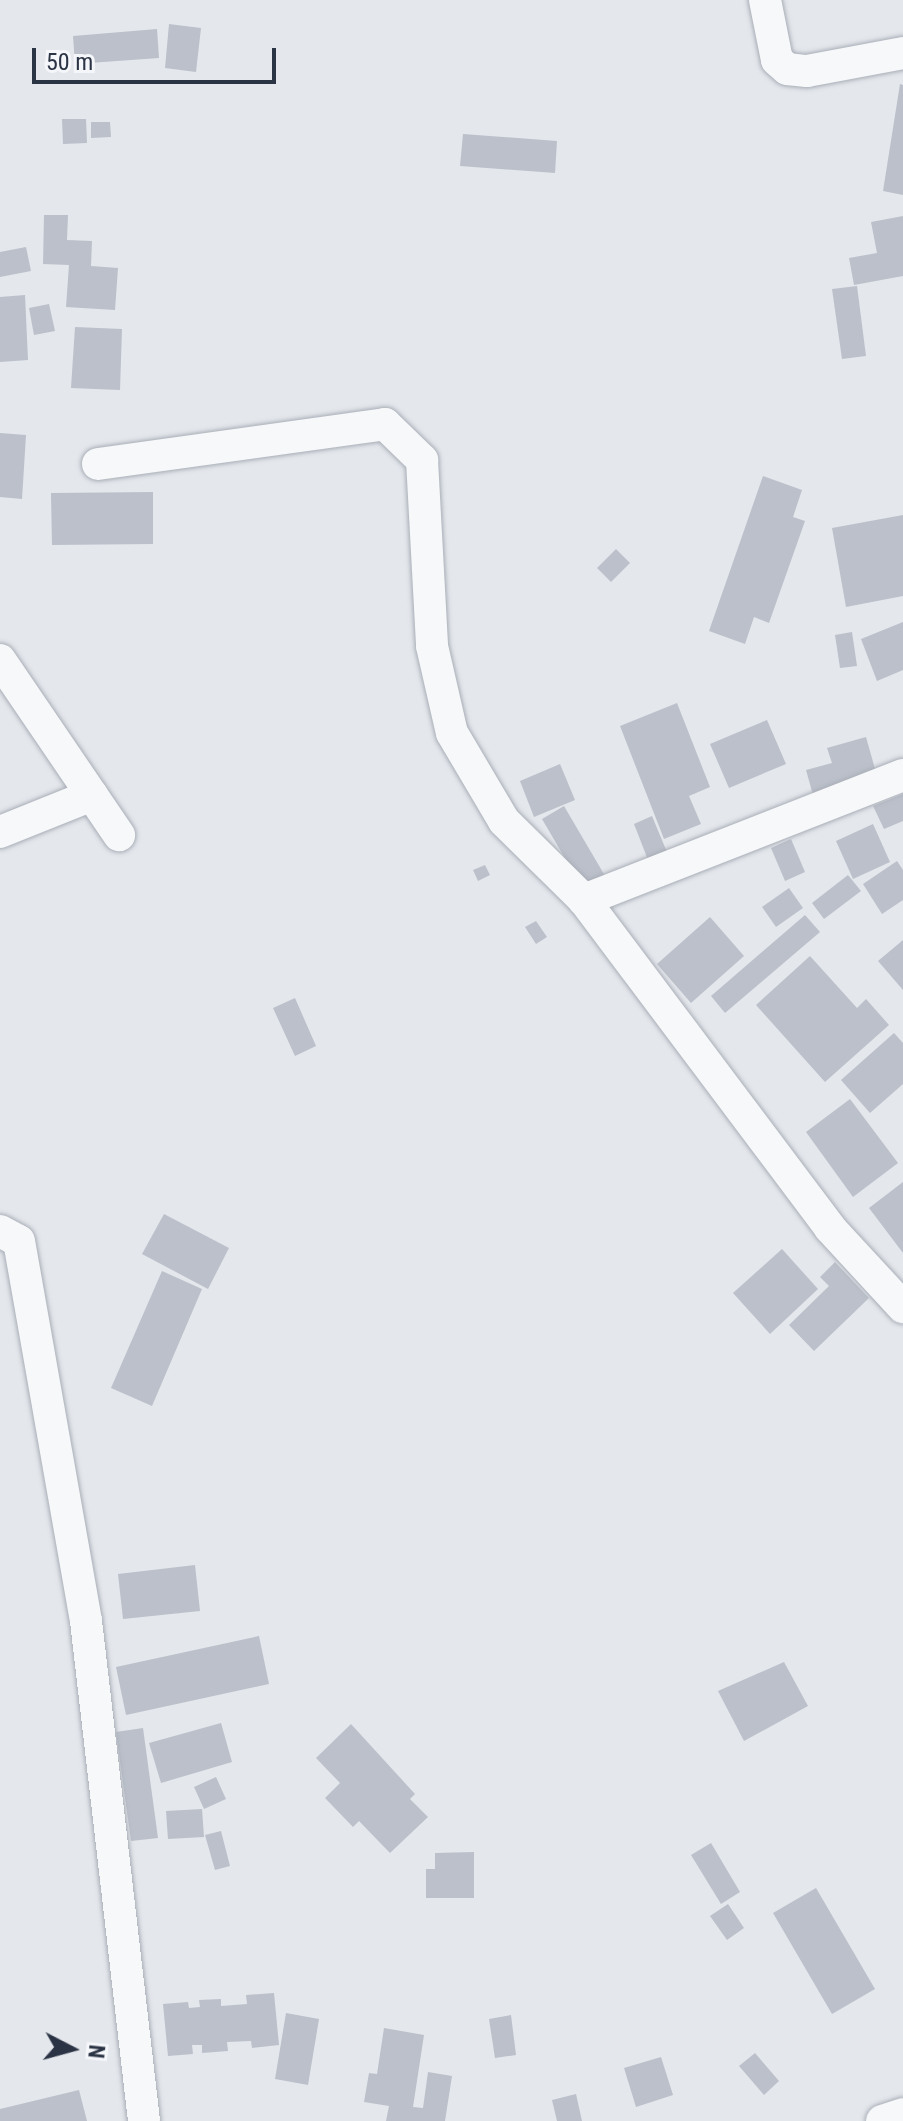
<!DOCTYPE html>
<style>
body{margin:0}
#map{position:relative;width:903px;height:2121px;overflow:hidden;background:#e4e7ec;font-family:"Roboto Condensed",sans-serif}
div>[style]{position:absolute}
.building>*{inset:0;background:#bbc0ca}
.roads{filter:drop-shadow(0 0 2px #a9aeb7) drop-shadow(0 0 2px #a9aeb7)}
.minor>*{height:32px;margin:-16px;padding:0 16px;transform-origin:16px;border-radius:16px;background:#f7f8fa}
span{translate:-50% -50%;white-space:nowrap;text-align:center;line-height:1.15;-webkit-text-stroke:7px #f4f6f9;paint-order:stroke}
.north{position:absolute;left:32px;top:2009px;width:80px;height:80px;-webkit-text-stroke:6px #f4f6f9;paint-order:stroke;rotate:96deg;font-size:22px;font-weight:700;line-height:32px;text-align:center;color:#2b3445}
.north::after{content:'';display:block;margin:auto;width:28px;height:36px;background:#2b3445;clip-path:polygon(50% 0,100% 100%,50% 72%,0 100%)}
.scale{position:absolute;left:32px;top:48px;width:244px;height:36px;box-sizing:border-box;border:4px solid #2b3445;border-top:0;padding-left:10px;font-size:24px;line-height:28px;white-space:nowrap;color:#2b3445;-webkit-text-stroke:6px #f4f6f9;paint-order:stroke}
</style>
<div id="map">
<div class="building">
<i style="clip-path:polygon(169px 24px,201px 28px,196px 72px,165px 68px)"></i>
<i style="clip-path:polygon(157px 29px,159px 58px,75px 64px,73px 36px)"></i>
<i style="clip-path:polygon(900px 84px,903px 85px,903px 195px,883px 191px)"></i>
<i style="clip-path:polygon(62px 119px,86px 119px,87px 143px,63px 144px)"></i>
<i style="clip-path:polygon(91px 122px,110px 122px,111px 137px,91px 138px)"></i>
<i style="clip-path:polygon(463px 134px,557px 141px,555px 173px,460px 166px)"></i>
<i style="clip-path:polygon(44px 215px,68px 215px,67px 240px,92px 241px,91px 266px,118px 268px,115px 310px,66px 307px,69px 265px,43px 264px)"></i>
<i style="clip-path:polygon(903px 216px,903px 276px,854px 285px,849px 258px,877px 253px,871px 222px)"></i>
<i style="clip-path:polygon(26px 247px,31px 271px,0 277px,0 252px)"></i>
<i style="clip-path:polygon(857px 286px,866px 356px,842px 359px,832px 289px)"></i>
<i style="clip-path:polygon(25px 295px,28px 360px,0 362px,0 297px)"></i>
<i style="clip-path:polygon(49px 304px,55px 331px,34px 335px,29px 308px)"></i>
<i style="clip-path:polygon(75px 327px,122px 329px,120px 390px,71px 388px)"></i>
<i style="clip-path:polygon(0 433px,26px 435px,22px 499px,0 497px)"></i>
<i style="clip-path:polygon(763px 476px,802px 490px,793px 517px,805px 521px,769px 623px,754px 617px,745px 644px,709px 631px)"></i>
<i style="clip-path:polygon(153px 492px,153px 544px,52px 545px,51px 493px)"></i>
<i style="clip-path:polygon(903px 515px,903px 596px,846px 607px,832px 528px)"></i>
<i style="clip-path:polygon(616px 549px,630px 563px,611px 582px,597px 568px)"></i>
<i style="clip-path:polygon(903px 622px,903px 670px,877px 681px,861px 639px)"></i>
<i style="clip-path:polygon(852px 632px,857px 666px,840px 668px,835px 635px)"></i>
<i style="clip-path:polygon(677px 703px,710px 787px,689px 796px,701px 824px,664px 839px,620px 726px)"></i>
<i style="clip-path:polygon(767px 720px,786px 764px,729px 788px,710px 744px)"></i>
<i style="clip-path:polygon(866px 737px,877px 776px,813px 795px,806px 770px,832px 763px,827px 748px)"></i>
<i style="clip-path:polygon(560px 764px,575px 800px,534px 817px,520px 781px)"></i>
<i style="clip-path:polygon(903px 794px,903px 821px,884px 829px,873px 806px)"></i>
<i style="clip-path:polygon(564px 806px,608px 881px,586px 894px,542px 819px)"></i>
<i style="clip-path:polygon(652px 816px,669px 857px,650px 865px,634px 824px)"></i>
<i style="clip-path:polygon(873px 824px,890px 862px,853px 879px,836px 841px)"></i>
<i style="clip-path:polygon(791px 839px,805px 872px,785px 881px,771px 848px)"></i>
<i style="clip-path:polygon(897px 861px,903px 870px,903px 900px,882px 914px,863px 884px)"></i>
<i style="clip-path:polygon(485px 865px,490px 875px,478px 881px,473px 870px)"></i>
<i style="clip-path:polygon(848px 875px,861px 891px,824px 919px,812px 903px)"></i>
<i style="clip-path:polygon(789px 888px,803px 908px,776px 927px,762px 907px)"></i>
<i style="clip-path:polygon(805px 915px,820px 932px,725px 1013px,711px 996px)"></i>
<i style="clip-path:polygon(710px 917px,744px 956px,691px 1003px,657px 964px)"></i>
<i style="clip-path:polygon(536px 921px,547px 937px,536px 944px,525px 927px)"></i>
<i style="clip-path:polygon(903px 940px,903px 990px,878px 961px)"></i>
<i style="clip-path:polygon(810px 956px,857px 1008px,866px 999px,889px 1025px,825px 1082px,756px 1005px)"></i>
<i style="clip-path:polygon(295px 998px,316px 1046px,295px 1056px,273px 1008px)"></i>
<i style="clip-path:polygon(894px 1033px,903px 1043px,903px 1084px,870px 1113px,841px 1080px)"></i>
<i style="clip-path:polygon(850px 1099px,898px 1163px,853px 1197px,806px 1132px)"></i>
<i style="clip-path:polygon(903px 1182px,903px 1253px,869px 1208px)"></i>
<i style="clip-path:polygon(164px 1214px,229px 1248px,208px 1289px,142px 1254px)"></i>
<i style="clip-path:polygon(782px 1249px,818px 1289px,770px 1334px,733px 1293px)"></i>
<i style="clip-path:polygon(835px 1262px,869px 1298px,814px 1351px,789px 1325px,829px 1286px,820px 1277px)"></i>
<i style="clip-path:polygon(162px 1271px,202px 1289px,152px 1406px,111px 1388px)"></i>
<i style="clip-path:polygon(195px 1565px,200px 1611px,123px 1619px,118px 1574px)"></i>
<i style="clip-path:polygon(259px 1636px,269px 1684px,126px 1715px,116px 1667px)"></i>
<i style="clip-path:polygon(784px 1662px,808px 1706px,744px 1741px,718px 1691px)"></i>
<i style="clip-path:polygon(221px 1723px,232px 1762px,161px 1783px,149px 1743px)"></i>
<i style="clip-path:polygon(351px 1724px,415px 1794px,410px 1799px,428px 1817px,390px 1853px,359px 1821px,353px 1827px,325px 1798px,340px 1783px,316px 1758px)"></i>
<i style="clip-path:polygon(143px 1728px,158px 1838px,131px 1841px,116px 1732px)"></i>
<i style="clip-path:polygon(216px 1777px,226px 1799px,204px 1809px,194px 1787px)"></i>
<i style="clip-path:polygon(202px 1809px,204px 1837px,168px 1839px,166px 1811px)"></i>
<i style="clip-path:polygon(221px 1831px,230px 1866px,215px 1870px,205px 1835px)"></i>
<i style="clip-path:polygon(711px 1843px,740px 1892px,721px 1904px,691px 1855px)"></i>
<i style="clip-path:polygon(474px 1852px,474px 1898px,426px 1898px,426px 1869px,435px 1869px,435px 1853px)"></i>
<i style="clip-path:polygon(816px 1888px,875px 1989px,832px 2014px,773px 1913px)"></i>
<i style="clip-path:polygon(728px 1904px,744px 1928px,727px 1940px,710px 1916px)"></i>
<i style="clip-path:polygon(274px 1993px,279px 2045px,252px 2048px,251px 2041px,227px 2042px,228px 2051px,202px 2053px,202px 2045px,192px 2045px,193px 2054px,168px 2056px,163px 2004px,188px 2002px,189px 2008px,200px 2007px,199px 2000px,221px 1999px,221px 2006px,247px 2004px,246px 1995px)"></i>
<i style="clip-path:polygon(286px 2013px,319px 2019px,308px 2085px,275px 2079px)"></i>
<i style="clip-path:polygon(511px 2015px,516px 2055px,495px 2058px,489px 2019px)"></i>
<i style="clip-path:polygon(384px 2028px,424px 2035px,413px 2107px,423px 2108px,428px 2072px,452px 2076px,445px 2121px,386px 2121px,389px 2106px,364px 2102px,369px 2073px,377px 2074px)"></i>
<i style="clip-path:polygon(755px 2053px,779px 2081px,764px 2095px,739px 2066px)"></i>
<i style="clip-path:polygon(661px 2057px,673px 2095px,636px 2107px,624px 2068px)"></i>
<i style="clip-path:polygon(79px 2090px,87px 2121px,0 2121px,0 2109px)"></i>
<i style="clip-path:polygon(576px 2094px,582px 2121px,557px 2121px,552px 2100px)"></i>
</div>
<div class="roads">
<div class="minor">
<i style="left:765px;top:0;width:61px;rotate:78.7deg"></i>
<i style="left:777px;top:60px;width:13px;rotate:42deg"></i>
<i style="left:787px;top:69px;width:20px;rotate:6deg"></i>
<i style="left:807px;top:71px;width:98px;rotate:-10.6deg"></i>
<i style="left:98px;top:464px;width:290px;rotate:-7.9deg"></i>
<i style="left:385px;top:424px;width:52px;rotate:44.2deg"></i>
<i style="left:422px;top:460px;width:186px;rotate:86.9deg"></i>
<i style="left:432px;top:646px;width:89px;rotate:77.1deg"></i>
<i style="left:452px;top:733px;width:102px;rotate:59.4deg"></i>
<i style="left:504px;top:821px;width:112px;rotate:44.6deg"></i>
<i style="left:0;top:660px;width:212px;rotate:55.8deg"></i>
<i style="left:903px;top:775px;width:343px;rotate:158.6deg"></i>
<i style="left:584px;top:900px;width:410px;rotate:53.1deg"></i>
<i style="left:830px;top:1228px;width:108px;rotate:47.3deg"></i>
<i style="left:0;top:832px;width:99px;rotate:-21.9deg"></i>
<i style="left:0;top:1231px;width:21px;rotate:28deg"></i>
<i style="left:19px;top:1241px;width:386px;rotate:80deg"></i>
<i style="left:86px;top:1621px;width:503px;rotate:83.38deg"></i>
<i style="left:882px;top:2121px;width:22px;rotate:-18deg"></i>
</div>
</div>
<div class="north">N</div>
<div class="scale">50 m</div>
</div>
